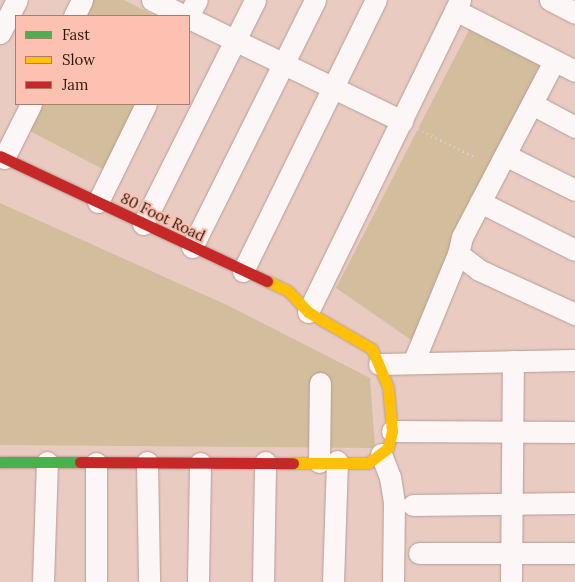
<!DOCTYPE html>
<style>
body{margin:0}
#map{position:relative;width:575px;height:582px;overflow:hidden;background:#eacbc2;font-family:Lora,serif}
div>[style]{position:absolute}
.green>*{inset:0;background:#d2bd9d}
.path>*{height:3px;margin-top:-1.5px;transform-origin:0;background:repeating-linear-gradient(90deg,#dcd2cf 0 1px,transparent 0 5px)}
.roads{filter:drop-shadow(0 0 1px #b79d95) drop-shadow(0 0 1px #b79d95)}
.street>*{height:21px;margin:-10.5px;padding:0 10.5px;transform-origin:10.5px;border-radius:10.5px;background:#fcf7f6}
.fast>*{height:11px;margin:-5.5px;padding:0 5.5px;transform-origin:5.5px;border-radius:5.5px;background:#4caf50}
.slow>*{height:11px;margin:-5.5px;padding:0 5.5px;transform-origin:5.5px;border-radius:5.5px;background:#ffc107}
.jam>*{height:11px;margin:-5.5px;padding:0 5.5px;transform-origin:5.5px;border-radius:5.5px;background:#c62828}
span{translate:-50% -50%;white-space:nowrap;text-align:center;line-height:1.15;-webkit-text-stroke:4px #fcc1b0;paint-order:stroke}
.street-label{font-size:15px;color:#30160e}
.legend{position:absolute;left:15px;top:15px;width:175px;height:90px;box-sizing:border-box;background:#fcc1b0;border:1px solid #aa7d6f;margin:0;padding:6px 9px;list-style:none;font-size:15px;color:#30160e}
.legend li{display:flex;align-items:center;gap:10px;height:25px}
.legend b{width:25px;border:1px solid #aa7d6f}
</style>
<div id="map">
<div class="green">
<i style="clip-path:polygon(91px 0,124px 0,155px 16px,83px 16px)"></i>
<i style="clip-path:polygon(470px 28px,558px 69px,479px 230px,417px 344px,336px 288px)"></i>
<i style="clip-path:polygon(41px 104px,152px 104px,116px 176px,28px 130px)"></i>
<i style="clip-path:polygon(0 203px,229px 306px,370px 378px,375px 448px,0 445px)"></i>
</div>
<div class="path">
<i style="left:418px;top:129px;width:64px;rotate:26.2deg"></i>
</div>
<div class="roads">
<div class="street">
<i style="left:152px;top:0;width:37px;rotate:26deg"></i>
<i style="left:550px;top:0;width:28px;rotate:27deg"></i>
<i style="left:455px;top:10px;width:135px;rotate:26.9deg"></i>
<i style="left:74px;top:16px;width:18px;rotate:-63deg"></i>
<i style="left:188px;top:16px;width:18px;rotate:-61deg"></i>
<i style="left:189px;top:18px;width:237px;rotate:25.8deg"></i>
<i style="left:0;top:33px;width:37px;rotate:-63deg"></i>
<i style="left:554px;top:61px;width:199px;rotate:117.6deg"></i>
<i style="left:462px;top:237px;width:17px;rotate:103deg"></i>
<i style="left:458px;top:254px;width:26px;rotate:37deg"></i>
<i style="left:479px;top:270px;width:106px;rotate:24.6deg"></i>
<i style="left:532px;top:104px;width:49px;rotate:28.1deg"></i>
<i style="left:505px;top:155px;width:78px;rotate:26.6deg"></i>
<i style="left:4px;top:158px;width:60px;rotate:-63.4deg"></i>
<i style="left:98px;top:202px;width:109px;rotate:-63.9deg"></i>
<i style="left:480px;top:202px;width:106px;rotate:26.8deg"></i>
<i style="left:143px;top:224px;width:250px;rotate:-63.4deg"></i>
<i style="left:192px;top:247px;width:276px;rotate:-63.5deg"></i>
<i style="left:243px;top:271px;width:302px;rotate:-63.9deg"></i>
<i style="left:308px;top:312px;width:347px;rotate:-64deg"></i>
<i style="left:413px;top:363px;width:118px;rotate:-67.6deg"></i>
<i style="left:379px;top:364px;width:196px;rotate:-1.2deg"></i>
<i style="left:392px;top:431px;width:183px;rotate:0.3deg"></i>
<i style="left:381px;top:454px;width:25px;rotate:69deg"></i>
<i style="left:390px;top:477px;width:26px;rotate:81deg"></i>
<i style="left:394px;top:503px;width:79px;rotate:90.7deg"></i>
<i style="left:147px;top:462px;width:120px;rotate:89deg"></i>
<i style="left:319px;top:462px;width:79px;rotate:-89.3deg"></i>
<i style="left:96px;top:463px;width:119px;rotate:90deg"></i>
<i style="left:413px;top:505px;width:162px;rotate:-0.7deg"></i>
<i style="left:419px;top:553px;width:156px"></i>
<i style="left:43px;top:582px;width:120px;rotate:-88.1deg"></i>
<i style="left:198px;top:582px;width:119px;rotate:-89deg"></i>
<i style="left:263px;top:582px;width:120px;rotate:-89deg"></i>
<i style="left:333px;top:582px;width:121px;rotate:-88.1deg"></i>
<i style="left:511px;top:582px;width:221px;rotate:-89.5deg"></i>
</div>
<div class="fast">
<i style="left:0;top:462px;width:80px"></i>
</div>
<div class="slow">
<i style="left:267px;top:281px;width:23px;rotate:25deg"></i>
<i style="left:288px;top:291px;width:29px;rotate:46deg"></i>
<i style="left:308px;top:312px;width:74px;rotate:30deg"></i>
<i style="left:372px;top:349px;width:41px;rotate:67.2deg"></i>
<i style="left:388px;top:387px;width:44px;rotate:84.8deg"></i>
<i style="left:392px;top:431px;width:17px;rotate:103deg"></i>
<i style="left:388px;top:448px;width:25px;rotate:143deg"></i>
<i style="left:368px;top:463px;width:75px;rotate:180deg"></i>
</div>
<div class="jam">
<i style="left:0;top:156px;width:295px;rotate:25.1deg"></i>
<i style="left:80px;top:462px;width:213px;rotate:0.3deg"></i>
</div>
</div>
<div class="street-label">
<span style="left:163px;top:217px;rotate:26deg">80 Foot Road</span>
</div>
<ul class="legend">
<li><b style="height:6px;background:#4caf50"></b>Fast</li>
<li><b style="height:6px;background:#ffc107"></b>Slow</li>
<li><b style="height:6px;background:#c62828"></b>Jam</li>
</ul>
</div>
